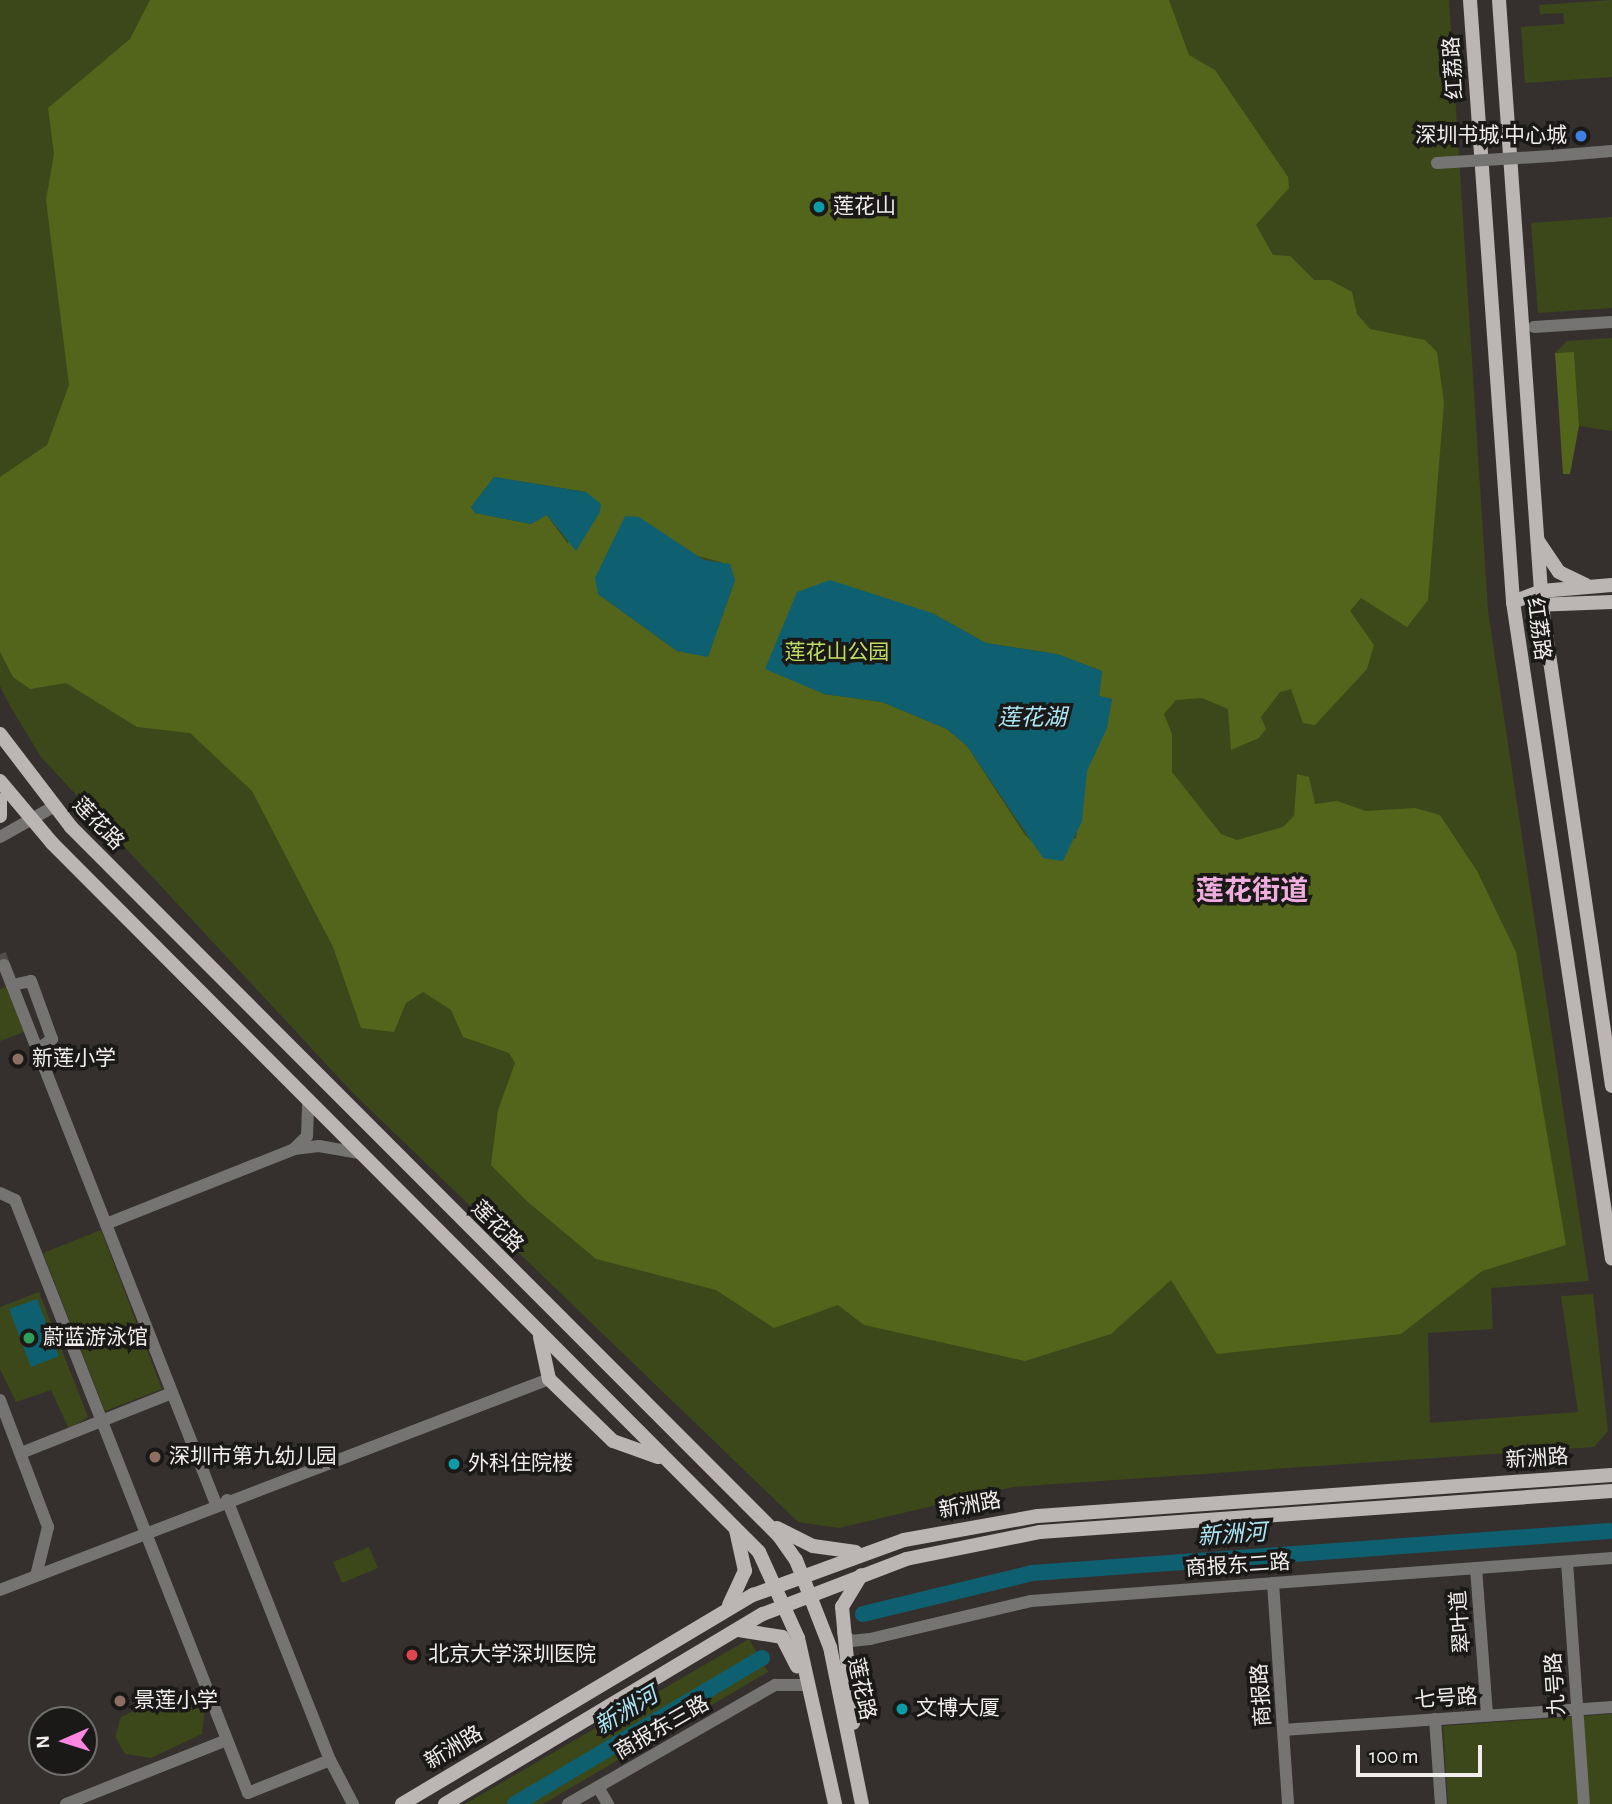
<!DOCTYPE html>
<meta charset="utf-8">
<style>
body{margin:0}
#map{position:relative;width:1612px;height:1804px;overflow:hidden;background:#35302e;font-family:"Alegreya Sans","Noto Sans SC",sans-serif}
div>[style]{position:absolute}
.green>*{inset:0;background:#3c4819}
.forest>*{inset:0;background:#52651a}
.water>*{inset:0;background:#0e6070}
.river>*{height:16px;margin:-8px;padding:0 8px;transform-origin:8px;border-radius:8px;background:#0e6070}
.minor-tunnel>*{height:12px;margin-top:-6px;transform-origin:0;background:repeating-linear-gradient(90deg,#514c4a 0 12px,transparent 0 18px)}
.minor>*{height:12px;margin:-6px;padding:0 6px;transform-origin:6px;border-radius:6px;background:#767473}
.major>*{height:14px;margin:-7px;padding:0 7px;transform-origin:7px;border-radius:7px;background:#bbb5b4}
.minor-bridge>*{height:12px;margin:-6px;padding:0 6px;transform-origin:6px;border-radius:6px;background:#767473}
.dots>*{width:19px;height:19px;translate:-50% -50%;box-sizing:border-box;border:4px solid #1b1918;border-radius:50%}
span{translate:-50% -50%;white-space:nowrap;text-align:center;line-height:1.15;-webkit-text-stroke:7px #1b1918;paint-order:stroke}
.street-label{font-size:21px;color:#f0edec}
.poi-label{font-size:21px;color:#f0edec}
.right{translate:-100% -50%;text-align:right}
.left{translate:0 -50%;text-align:left}
.park-label{font-size:21px;color:#bedf63}
.water-label{font-size:23px;color:#ace6f5;font-style:italic}
.district-label{font-size:28px;color:#f0aedf;font-weight:700}
.north{position:absolute;left:28px;top:1706px;width:70px;height:70px;box-sizing:border-box;background:#1b1918;border:2px solid #706e6d;border-radius:50%;rotate:267deg;font-size:19px;font-weight:700;line-height:28px;text-align:center;color:#f0edec}
.north::after{content:'';display:block;margin:auto;width:24px;height:32px;background:#fd86e2;clip-path:polygon(50% 0,100% 100%,50% 72%,0 100%)}
.scale{position:absolute;left:1356px;top:1745px;width:126px;height:32px;box-sizing:border-box;border:4px solid #f0edec;border-top:0;padding-left:9px;font-size:21px;line-height:24px;white-space:nowrap;color:#f0edec;-webkit-text-stroke:5px #1b1918;paint-order:stroke}
</style>
<div id="map">
<div class="green">
<i style="clip-path:polygon(0 0,1449px 0,1488px 611px,1589px 1281px,1491px 1288px,1493px 1329px,1428px 1333px,1430px 1423px,1578px 1412px,1561px 1296px,1593px 1294px,1608px 1431px,1594px 1447px,1013px 1487px,839px 1528px,798px 1522px,353px 1093px,41px 757px,10px 706px,0 686px)"></i>
<i style="clip-path:polygon(1612px 0,1612px 77px,1525px 83px,1521px 27px,1564px 24px,1563px 13px,1540px 14px,1539px 5px)"></i>
<i style="clip-path:polygon(1612px 217px,1612px 308px,1538px 313px,1531px 223px)"></i>
<i style="clip-path:polygon(1612px 338px,1612px 431px,1579px 426px,1574px 353px,1555px 353px,1567px 341px)"></i>
<i style="clip-path:polygon(6px 987px,24px 1032px,0 1041px,0 989px)"></i>
<i style="clip-path:polygon(101px 1230px,162px 1389px,105px 1411px,43px 1253px)"></i>
<i style="clip-path:polygon(39px 1292px,88px 1417px,69px 1429px,51px 1390px,16px 1402px,0 1369px,0 1307px)"></i>
<i style="clip-path:polygon(369px 1547px,378px 1568px,342px 1583px,333px 1562px)"></i>
<i style="clip-path:polygon(749px 1639px,768px 1672px,543px 1804px,465px 1804px)"></i>
<i style="clip-path:polygon(178px 1691px,191px 1693px,205px 1708px,202px 1734px,151px 1758px,125px 1754px,115px 1737px,121px 1717px)"></i>
<i style="clip-path:polygon(1612px 1714px,1612px 1804px,1448px 1804px,1443px 1726px)"></i>
</div>
<div class="forest">
<i style="clip-path:polygon(evenodd,150px 0,1169px 0,1189px 55px,1215px 70px,1288px 177px,1289px 188px,1256px 225px,1273px 255px,1290px 256px,1314px 280px,1330px 280px,1352px 292px,1357px 314px,1370px 329px,1425px 340px,1437px 352px,1444px 403px,1428px 600px,1407px 627px,1361px 598px,1350px 611px,1374px 645px,1367px 669px,1315px 725px,1303px 723px,1291px 689px,1280px 692px,1261px 717px,1266px 729px,1259px 738px,1231px 750px,1228px 709px,1202px 698px,1176px 700px,1164px 714px,1172px 734px,1172px 772px,1221px 834px,1237px 840px,1283px 827px,1294px 816px,1297px 774px,1309px 777px,1315px 804px,1337px 801px,1366px 811px,1415px 808px,1440px 815px,1477px 871px,1516px 952px,1566px 1245px,1482px 1271px,1401px 1334px,1217px 1354px,1171px 1280px,1111px 1334px,1025px 1361px,864px 1325px,838px 1305px,774px 1328px,716px 1290px,596px 1259px,528px 1202px,491px 1165px,498px 1110px,515px 1063px,509px 1053px,463px 1037px,451px 1010px,423px 992px,406px 1003px,394px 1032px,361px 1028px,333px 947px,252px 791px,190px 733px,137px 727px,66px 683px,30px 689px,13px 677px,0 652px,0 477px,47px 445px,69px 385px,46px 200px,54px 154px,48px 108px,130px 39px,150px 0,494px 477px,586px 492px,568px 544px,546px 514px,531px 524px,475px 513px,471px 507px,494px 477px,150px 0,694px 555px,721px 562px,735px 580px,708px 656px,677px 651px,598px 594px,694px 555px,150px 0,932px 613px,986px 643px,1057px 654px,1102px 671px,1099px 696px,1112px 699px,1087px 771px,1076px 838px,1043px 851px,1025px 835px,967px 746px,947px 729px,882px 702px,824px 694px,932px 613px)"></i>
<i style="clip-path:polygon(1574px 352px,1579px 426px,1570px 474px,1563px 474px,1555px 353px)"></i>
</div>
<div class="water">
<i style="clip-path:polygon(494px 477px,586px 492px,601px 504px,600px 512px,576px 551px,547px 515px,531px 524px,475px 513px,471px 507px)"></i>
<i style="clip-path:polygon(625px 516px,639px 517px,704px 560px,730px 564px,735px 580px,708px 657px,677px 651px,598px 594px,595px 578px)"></i>
<i style="clip-path:polygon(830px 580px,932px 613px,986px 643px,1057px 654px,1102px 671px,1099px 696px,1112px 699px,1107px 728px,1087px 771px,1082px 821px,1063px 861px,1043px 858px,967px 746px,947px 729px,882px 702px,824px 694px,765px 669px,797px 592px)"></i>
<i style="clip-path:polygon(37px 1299px,59px 1356px,31px 1367px,9px 1309px)"></i>
</div>
<div class="river">
<i style="left:863px;top:1614px;width:174px;rotate:-13.6deg"></i>
<i style="left:1032px;top:1573px;width:579px;rotate:-4.16deg"></i>
<i style="left:515px;top:1804px;width:287px;rotate:-30.6deg"></i>
</div>
<div class="minor-tunnel">
<i style="left:0;top:954px;width:12px;rotate:70deg"></i>
</div>
<div class="minor">
<i style="left:1551px;top:156px;width:61px;rotate:-4.7deg"></i>
<i style="left:1534px;top:327px;width:78px;rotate:-3.7deg"></i>
<i style="left:0;top:837px;width:61px;rotate:-29.5deg"></i>
<i style="left:4px;top:965px;width:579px;rotate:68.53deg"></i>
<i style="left:12px;top:985px;width:19px;rotate:-12deg"></i>
<i style="left:31px;top:981px;width:62px;rotate:70.1deg"></i>
<i style="left:52px;top:1039px;width:19px;rotate:144deg"></i>
<i style="left:294px;top:1149px;width:18px;rotate:-45deg"></i>
<i style="left:307px;top:1136px;width:34px;rotate:-88deg"></i>
<i style="left:0;top:1193px;width:17px;rotate:25deg"></i>
<i style="left:15px;top:1200px;width:637px;rotate:68.55deg"></i>
<i style="left:248px;top:1793px;width:88px;rotate:-21.9deg"></i>
<i style="left:106px;top:1224px;width:202px;rotate:-21.7deg"></i>
<i style="left:294px;top:1149px;width:25px;rotate:-7deg"></i>
<i style="left:319px;top:1146px;width:41px;rotate:9.9deg"></i>
<i style="left:0;top:1400px;width:136px;rotate:69.3deg"></i>
<i style="left:48px;top:1527px;width:50px;rotate:103.8deg"></i>
<i style="left:21px;top:1453px;width:162px;rotate:-21.7deg"></i>
<i style="left:227px;top:1500px;width:280px;rotate:68.4deg"></i>
<i style="left:330px;top:1760px;width:50px;rotate:62.4deg"></i>
<i style="left:1567px;top:1562px;width:243px;rotate:86deg"></i>
<i style="left:1476px;top:1568px;width:148px;rotate:85.7deg"></i>
<i style="left:1273px;top:1583px;width:222px;rotate:86.1deg"></i>
<i style="left:0;top:1590px;width:588px;rotate:-21.02deg"></i>
<i style="left:843px;top:1633px;width:11px;rotate:45deg"></i>
<i style="left:851px;top:1641px;width:19px;rotate:-6deg"></i>
<i style="left:870px;top:1639px;width:165px;rotate:-13.3deg"></i>
<i style="left:1031px;top:1601px;width:583px;rotate:-4.23deg"></i>
<i style="left:1435px;top:1719px;width:85px;rotate:86deg"></i>
<i style="left:1283px;top:1730px;width:330px;rotate:-4deg"></i>
<i style="left:598px;top:1787px;width:20px;rotate:60deg"></i>
<i style="left:66px;top:1804px;width:173px;rotate:-21.7deg"></i>
<i style="left:568px;top:1804px;width:239px;rotate:-29.9deg"></i>
<i style="left:775px;top:1685px;width:27px"></i>
</div>
<div class="major">
<i style="left:1470px;top:0;width:604px;rotate:85.91deg"></i>
<i style="left:1513px;top:602px;width:664px;rotate:81.43deg"></i>
<i style="left:1499px;top:0;width:608px;rotate:85.94deg"></i>
<i style="left:1542px;top:606px;width:485px;rotate:81.7deg"></i>
<i style="left:1538px;top:541px;width:37px;rotate:56deg"></i>
<i style="left:1559px;top:572px;width:30px;rotate:26deg"></i>
<i style="left:1513px;top:602px;width:30px;rotate:-21deg"></i>
<i style="left:1541px;top:591px;width:71px;rotate:-4.8deg"></i>
<i style="left:1535px;top:605px;width:77px;rotate:-2.2deg"></i>
<i style="left:0;top:734px;width:117px;rotate:52.6deg"></i>
<i style="left:71px;top:827px;width:1002px;rotate:45.04deg"></i>
<i style="left:779px;top:1536px;width:29px;rotate:55deg"></i>
<i style="left:796px;top:1560px;width:93px;rotate:68.7deg"></i>
<i style="left:830px;top:1647px;width:160px;rotate:78.5deg"></i>
<i style="left:0;top:781px;width:81px;rotate:50deg"></i>
<i style="left:52px;top:843px;width:1001px;rotate:45.08deg"></i>
<i style="left:759px;top:1552px;width:94px;rotate:65.6deg"></i>
<i style="left:798px;top:1638px;width:170px;rotate:77.4deg"></i>
<i style="left:0;top:800px;width:16px;rotate:90deg"></i>
<i style="left:540px;top:1337px;width:43px;rotate:77.9deg"></i>
<i style="left:549px;top:1379px;width:89px;rotate:44.1deg"></i>
<i style="left:613px;top:1441px;width:48px;rotate:19.6deg"></i>
<i style="left:777px;top:1528px;width:40px;rotate:26.6deg"></i>
<i style="left:813px;top:1546px;width:43px;rotate:7.9deg"></i>
<i style="left:729px;top:1605px;width:38px;rotate:-65deg"></i>
<i style="left:745px;top:1571px;width:42px;rotate:-102.4deg"></i>
<i style="left:739px;top:1630px;width:44px;rotate:9.2deg"></i>
<i style="left:782px;top:1637px;width:33px;rotate:63deg"></i>
<i style="left:853px;top:1723px;width:117px;rotate:-95.4deg"></i>
<i style="left:842px;top:1607px;width:37px;rotate:-59deg"></i>
<i style="left:402px;top:1804px;width:409px;rotate:-30.8deg"></i>
<i style="left:753px;top:1595px;width:161px;rotate:-20deg"></i>
<i style="left:904px;top:1540px;width:136px;rotate:-10.2deg"></i>
<i style="left:1038px;top:1516px;width:575px;rotate:-4.09deg"></i>
<i style="left:445px;top:1804px;width:370px;rotate:-30.9deg"></i>
<i style="left:763px;top:1614px;width:153px;rotate:-21deg"></i>
<i style="left:906px;top:1559px;width:137px;rotate:-11.4deg"></i>
<i style="left:1040px;top:1532px;width:573px;rotate:-4.1deg"></i>
</div>
<div class="minor-bridge">
<i style="left:1437px;top:163px;width:114px;rotate:-3.5deg"></i>
</div>
<div class="dots">
<i style="left:1581px;top:136px;background:#3f7fe0"></i>
<i style="left:819px;top:207px;background:#0f9aa8"></i>
<i style="left:18px;top:1059px;background:#8d6e63"></i>
<i style="left:29px;top:1338px;background:#2e9e5b"></i>
<i style="left:155px;top:1457px;background:#8d6e63"></i>
<i style="left:454px;top:1464px;background:#0f9aa8"></i>
<i style="left:412px;top:1655px;background:#e0444e"></i>
<i style="left:120px;top:1701px;background:#8d6e63"></i>
<i style="left:902px;top:1709px;background:#0f9aa8"></i>
</div>
<div class="street-label">
<span style="left:1454px;top:68px;rotate:-94deg">红荔路</span>
<span style="left:1538px;top:629px;rotate:82deg">红荔路</span>
<span style="left:98px;top:824px;rotate:46deg">莲花路</span>
<span style="left:497px;top:1227px;rotate:45deg">莲花路</span>
<span style="left:1537px;top:1459px;rotate:-4deg">新洲路</span>
<span style="left:970px;top:1506px;rotate:-10deg">新洲路</span>
<span style="left:1238px;top:1566px;rotate:-4deg">商报东二路</span>
<span style="left:1461px;top:1622px;rotate:-94deg">翠叶道</span>
<span style="left:1556px;top:1684px;rotate:-94deg">九号路</span>
<span style="left:861px;top:1689px;rotate:78deg">莲花路</span>
<span style="left:1262px;top:1695px;rotate:-94deg">商报路</span>
<span style="left:1446px;top:1699px;rotate:-4deg">七号路</span>
<span style="left:662px;top:1728px;rotate:-30deg">商报东三路</span>
<span style="left:454px;top:1748px;rotate:-31deg">新洲路</span>
</div>
<div class="poi-label">
<span class="right" style="left:1567px;top:136px">深圳书城·中心城</span>
<span class="left" style="left:833px;top:207px">莲花山</span>
<span class="left" style="left:32px;top:1059px">新莲小学</span>
<span class="left" style="left:43px;top:1338px">蔚蓝游泳馆</span>
<span class="left" style="left:169px;top:1457px">深圳市第九幼儿园</span>
<span class="left" style="left:468px;top:1464px">外科住院楼</span>
<span class="left" style="left:428px;top:1655px">北京大学深圳医院</span>
<span class="left" style="left:134px;top:1701px">景莲小学</span>
<span class="left" style="left:916px;top:1709px">文博大厦</span>
</div>
<div class="park-label">
<span style="left:837px;top:653px">莲花山公园</span>
</div>
<div class="water-label">
<span style="left:1032px;top:719px">莲花湖</span>
<span style="left:1232px;top:1536px;rotate:-4deg">新洲河</span>
<span style="left:627px;top:1712px;rotate:-31deg">新洲河</span>
</div>
<div class="district-label">
<span style="left:1252px;top:892px">莲花街道</span>
</div>
<div class="north">N</div>
<div class="scale">100 m</div>
</div>
